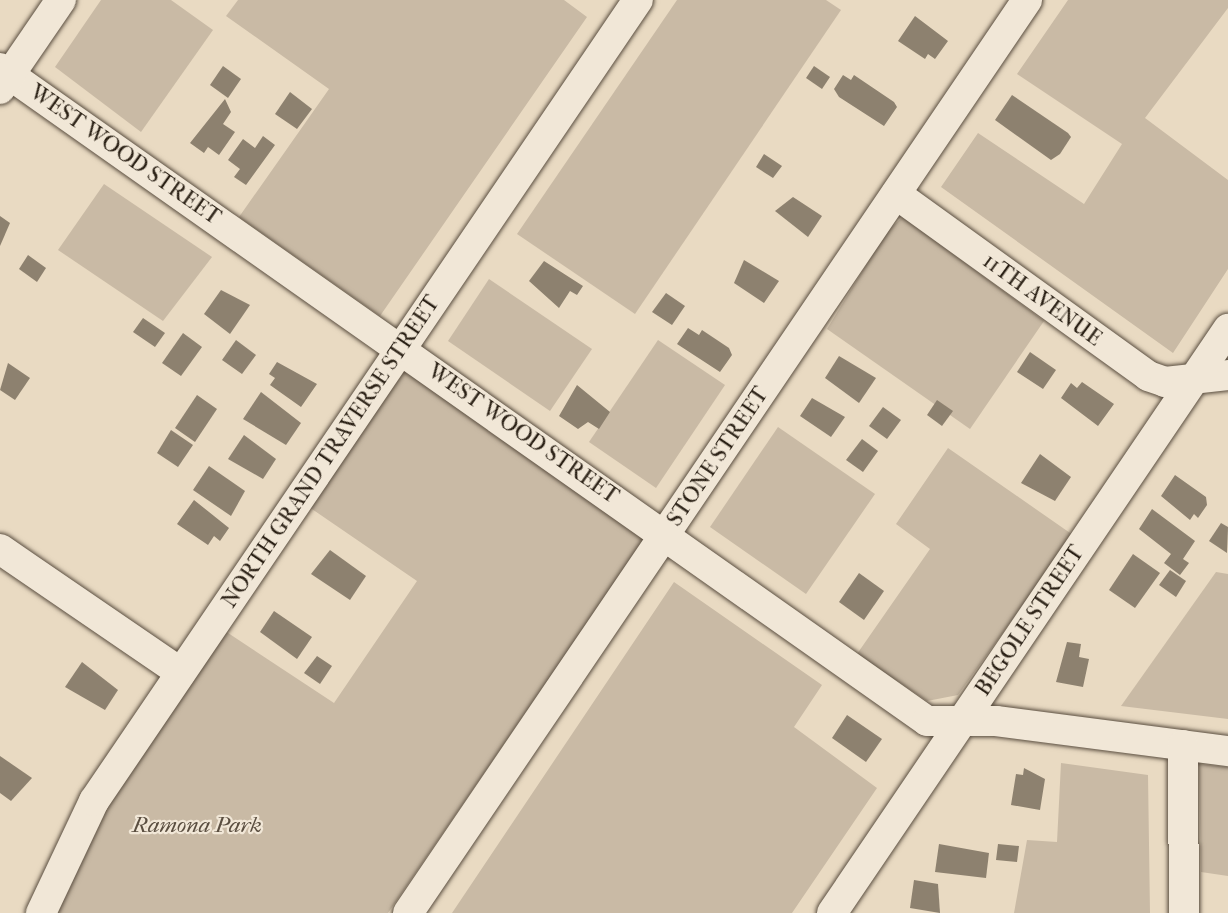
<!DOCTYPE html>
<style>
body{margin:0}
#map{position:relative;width:1228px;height:913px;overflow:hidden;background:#e9dac2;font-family:"IM FELL French Canon",serif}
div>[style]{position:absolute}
.green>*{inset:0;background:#c9baa5}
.building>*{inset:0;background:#8d816f}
.roads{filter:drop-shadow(0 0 2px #5a4e40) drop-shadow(0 0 2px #5a4e40)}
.minor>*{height:30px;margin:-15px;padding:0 15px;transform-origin:15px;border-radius:15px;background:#f1e7d7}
span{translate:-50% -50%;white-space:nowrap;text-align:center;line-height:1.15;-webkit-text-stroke:4.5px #f1e7d7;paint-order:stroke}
.street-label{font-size:22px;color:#2a2015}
.park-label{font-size:22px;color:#5a4e40;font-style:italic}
</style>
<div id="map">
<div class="green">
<i style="clip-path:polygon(101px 0,171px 0,213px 30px,141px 132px,55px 67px)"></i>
<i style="clip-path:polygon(238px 0,564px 0,587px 17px,380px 316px,239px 217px,329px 89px,226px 16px)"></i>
<i style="clip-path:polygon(677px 0,826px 0,841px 10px,635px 314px,517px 234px)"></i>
<i style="clip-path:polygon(1068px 0,1228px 0,1228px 8px,1145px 118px,1228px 180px,1228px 269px,1173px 353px,941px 187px,978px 133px,1084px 204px,1122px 144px,1017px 74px)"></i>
<i style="clip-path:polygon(104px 184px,212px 257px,163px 321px,58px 250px)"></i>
<i style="clip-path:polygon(903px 217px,1044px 321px,970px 429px,827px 329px,887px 231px)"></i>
<i style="clip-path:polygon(489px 279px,592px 349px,550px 411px,448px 341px)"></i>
<i style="clip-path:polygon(658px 340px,725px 385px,656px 488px,589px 442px)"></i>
<i style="clip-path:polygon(406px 369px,646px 537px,388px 913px,54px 913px,89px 830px,222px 629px,334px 703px,417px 581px,309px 507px)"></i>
<i style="clip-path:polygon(778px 427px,875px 494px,806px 594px,710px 527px)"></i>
<i style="clip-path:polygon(948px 448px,1073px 535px,958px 695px,927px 701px,857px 654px,930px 549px,896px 524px)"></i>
<i style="clip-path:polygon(1216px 572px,1228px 574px,1228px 719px,1121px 706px)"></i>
<i style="clip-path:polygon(674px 582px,822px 685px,794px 727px,877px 788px,792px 913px,452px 913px)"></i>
<i style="clip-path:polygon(1061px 763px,1148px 775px,1150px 913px,1014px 913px,1027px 840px,1057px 842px)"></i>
<i style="clip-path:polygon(1199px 764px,1228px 767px,1228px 876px,1201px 872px)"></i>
</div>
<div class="building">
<i style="clip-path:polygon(915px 16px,948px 41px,935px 59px,928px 54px,925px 59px,898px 41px)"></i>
<i style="clip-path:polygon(223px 66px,241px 79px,228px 98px,210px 85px)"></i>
<i style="clip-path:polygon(814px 66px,830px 77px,822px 89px,806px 78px)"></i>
<i style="clip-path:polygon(843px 75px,851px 80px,854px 75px,894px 102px,897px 107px,884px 126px,839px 97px,834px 89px)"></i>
<i style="clip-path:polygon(290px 92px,312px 109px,297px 129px,275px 114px)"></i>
<i style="clip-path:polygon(1012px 95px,1068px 133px,1071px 137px,1060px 154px,1051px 160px,995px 120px)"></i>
<i style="clip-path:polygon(225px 99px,231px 112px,223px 124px,235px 132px,219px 155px,208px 147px,204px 153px,190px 143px)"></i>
<i style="clip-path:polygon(263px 136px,275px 145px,246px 185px,234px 177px,240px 169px,228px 160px,243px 139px,255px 148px)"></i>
<i style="clip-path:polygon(764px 154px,782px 166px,773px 178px,756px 167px)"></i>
<i style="clip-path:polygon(793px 197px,822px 216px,808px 237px,775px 211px)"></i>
<i style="clip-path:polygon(0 216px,10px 223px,0 246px)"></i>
<i style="clip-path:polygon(28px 255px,46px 268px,37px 282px,19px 269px)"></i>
<i style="clip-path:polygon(744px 260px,779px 281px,764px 303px,734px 283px)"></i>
<i style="clip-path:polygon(544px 261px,583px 286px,577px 295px,570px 291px,559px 308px,529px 281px)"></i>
<i style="clip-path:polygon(221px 290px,250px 305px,230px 334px,204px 314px)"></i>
<i style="clip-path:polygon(666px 293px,685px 306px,672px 325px,652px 312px)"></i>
<i style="clip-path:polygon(143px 318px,165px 333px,155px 347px,133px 332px)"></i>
<i style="clip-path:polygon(688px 328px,699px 335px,702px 330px,729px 348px,732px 355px,720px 372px,677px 344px)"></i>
<i style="clip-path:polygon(183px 333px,202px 347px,181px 376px,162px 363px)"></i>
<i style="clip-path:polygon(236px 340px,256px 355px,242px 374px,222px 360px)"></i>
<i style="clip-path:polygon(1030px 352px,1056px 370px,1043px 389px,1017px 372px)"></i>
<i style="clip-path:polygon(839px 356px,876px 378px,859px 403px,825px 378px)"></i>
<i style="clip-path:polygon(277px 362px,317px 384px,301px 407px,270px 385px,275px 378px,269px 374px)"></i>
<i style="clip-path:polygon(8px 363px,30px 378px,15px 400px,0 390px)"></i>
<i style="clip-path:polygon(1082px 382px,1114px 404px,1098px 426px,1061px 398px,1071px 383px,1077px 388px)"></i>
<i style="clip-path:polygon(577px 385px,610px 412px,599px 429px,588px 422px,578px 429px,559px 416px)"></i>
<i style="clip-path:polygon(261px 392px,301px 423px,286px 445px,243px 419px)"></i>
<i style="clip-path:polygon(197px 395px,217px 409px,195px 442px,175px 428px)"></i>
<i style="clip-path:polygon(812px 398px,845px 417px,831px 437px,800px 416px)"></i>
<i style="clip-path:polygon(937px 400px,953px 411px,942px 426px,927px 415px)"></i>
<i style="clip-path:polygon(883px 407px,901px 420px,887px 439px,869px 426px)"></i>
<i style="clip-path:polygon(171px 430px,193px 445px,178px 467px,157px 453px)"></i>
<i style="clip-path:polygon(244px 435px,276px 459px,263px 479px,228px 459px)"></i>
<i style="clip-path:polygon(862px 439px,878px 451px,863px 472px,846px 460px)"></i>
<i style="clip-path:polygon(1040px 454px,1071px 477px,1055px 501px,1021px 483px)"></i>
<i style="clip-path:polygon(209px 466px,245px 491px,231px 516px,193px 490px)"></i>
<i style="clip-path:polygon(1175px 475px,1206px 497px,1207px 505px,1198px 518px,1194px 514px,1190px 520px,1161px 496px)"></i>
<i style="clip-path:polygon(194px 500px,229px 528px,220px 541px,214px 536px,208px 545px,177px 524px)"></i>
<i style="clip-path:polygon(1152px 509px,1195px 541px,1183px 559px,1189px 563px,1180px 575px,1164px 563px,1171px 554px,1139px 529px)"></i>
<i style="clip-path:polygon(1221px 523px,1228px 527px,1227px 553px,1209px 541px)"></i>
<i style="clip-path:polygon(330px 550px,366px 576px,350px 600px,311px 574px)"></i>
<i style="clip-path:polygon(1133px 554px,1160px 573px,1135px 608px,1109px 590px)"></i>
<i style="clip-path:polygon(1170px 570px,1186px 581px,1176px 597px,1159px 585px)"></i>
<i style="clip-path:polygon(859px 573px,884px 591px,864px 620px,839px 602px)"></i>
<i style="clip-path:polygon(274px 611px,312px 637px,297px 659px,260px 632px)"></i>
<i style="clip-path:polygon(1067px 642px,1081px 644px,1079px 657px,1089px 659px,1083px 687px,1056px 682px)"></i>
<i style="clip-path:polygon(317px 656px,332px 666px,320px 684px,304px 673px)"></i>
<i style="clip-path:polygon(82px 662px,118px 690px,105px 710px,65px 687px)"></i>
<i style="clip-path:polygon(847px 715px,882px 739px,866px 762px,832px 738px)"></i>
<i style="clip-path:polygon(0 756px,32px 778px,11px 801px,0 793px)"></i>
<i style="clip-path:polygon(1024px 768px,1045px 779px,1040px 810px,1011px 805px,1016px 774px,1023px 775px)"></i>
<i style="clip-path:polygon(939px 844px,989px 853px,986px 878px,935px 872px)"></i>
<i style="clip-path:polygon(998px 844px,1019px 846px,1017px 862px,996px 860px)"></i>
<i style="clip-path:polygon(914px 880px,938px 884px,940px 913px,910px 908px)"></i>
</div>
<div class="roads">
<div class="minor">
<i style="left:0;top:68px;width:1134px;rotate:35.16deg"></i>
<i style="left:927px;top:721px;width:69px"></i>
<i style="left:996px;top:721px;width:234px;rotate:7.4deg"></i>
<i style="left:0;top:89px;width:108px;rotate:-55.6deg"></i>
<i style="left:896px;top:194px;width:311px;rotate:35.8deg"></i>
<i style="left:1148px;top:376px;width:18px;rotate:19deg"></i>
<i style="left:1165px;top:382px;width:63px;rotate:-6.3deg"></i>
<i style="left:0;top:549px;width:219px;rotate:34.4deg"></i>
<i style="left:1183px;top:745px;width:168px;rotate:89.7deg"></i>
<i style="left:41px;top:913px;width:124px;rotate:-64.7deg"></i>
<i style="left:94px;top:801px;width:968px;rotate:-55.82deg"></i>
<i style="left:408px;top:913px;width:1103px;rotate:-55.86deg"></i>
<i style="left:832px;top:913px;width:706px;rotate:-55.86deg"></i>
</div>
</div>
<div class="street-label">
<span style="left:125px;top:155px;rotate:35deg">WEST WOOD STREET</span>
<span style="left:1042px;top:300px;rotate:36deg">11TH AVENUE</span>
<span style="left:523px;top:434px;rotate:35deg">WEST WOOD STREET</span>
<span style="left:331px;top:452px;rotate:-56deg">NORTH GRAND TRAVERSE STREET</span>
<span style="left:718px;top:457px;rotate:-56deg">STONE STREET</span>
<span style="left:1030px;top:621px;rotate:-56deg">BEGOLE STREET</span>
</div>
<div class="park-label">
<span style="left:197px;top:826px">Ramona Park</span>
</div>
</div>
